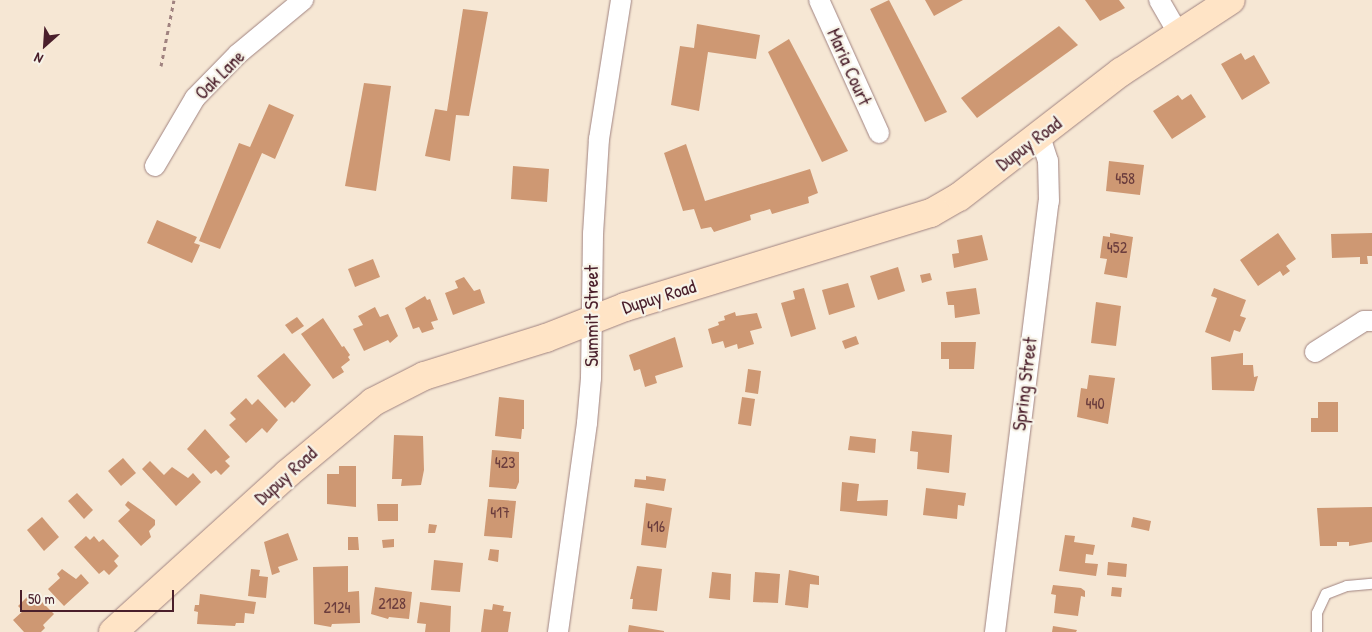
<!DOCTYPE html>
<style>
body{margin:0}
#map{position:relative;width:1372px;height:632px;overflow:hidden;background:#f6e7d4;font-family:"Patrick Hand",sans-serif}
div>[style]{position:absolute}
.building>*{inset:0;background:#ce9873}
.path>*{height:3px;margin-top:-1.5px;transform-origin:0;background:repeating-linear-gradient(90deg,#a08380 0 4px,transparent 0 8px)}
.roads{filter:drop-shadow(0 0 1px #a08380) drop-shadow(0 0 1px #a08380)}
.lane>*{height:10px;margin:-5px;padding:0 5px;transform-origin:5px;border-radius:5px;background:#fff}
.street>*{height:20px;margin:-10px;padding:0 10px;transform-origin:10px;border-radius:10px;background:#fff}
.secondary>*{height:28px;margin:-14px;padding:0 14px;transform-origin:14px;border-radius:14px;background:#ffe4c6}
span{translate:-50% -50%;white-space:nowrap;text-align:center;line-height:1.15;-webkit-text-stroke:4.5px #f7f3e8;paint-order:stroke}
.number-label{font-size:16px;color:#6b3d3d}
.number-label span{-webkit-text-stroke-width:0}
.street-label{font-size:19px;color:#4a1f2b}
.north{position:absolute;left:20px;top:20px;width:50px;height:50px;-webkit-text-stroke:4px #f7f3e8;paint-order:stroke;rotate:206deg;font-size:14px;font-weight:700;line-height:20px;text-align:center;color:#4a1f2b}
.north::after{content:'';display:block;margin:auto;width:18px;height:22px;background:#4a1f2b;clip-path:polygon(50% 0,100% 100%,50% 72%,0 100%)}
.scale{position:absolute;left:20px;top:590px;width:154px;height:22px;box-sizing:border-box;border:2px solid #4a1f2b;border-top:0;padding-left:6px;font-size:15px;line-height:18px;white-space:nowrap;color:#4a1f2b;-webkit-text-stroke:4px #f7f3e8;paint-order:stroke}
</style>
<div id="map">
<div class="building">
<i style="clip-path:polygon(889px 0,947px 112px,925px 122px,870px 9px)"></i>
<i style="clip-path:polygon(925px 0,963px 0,934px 16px)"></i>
<i style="clip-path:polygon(1085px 0,1119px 0,1125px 8px,1100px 21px)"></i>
<i style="clip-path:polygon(463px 9px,488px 12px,469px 116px,456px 115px,450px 161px,425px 156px,435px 109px,447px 111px)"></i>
<i style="clip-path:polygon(697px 24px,760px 35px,756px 59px,708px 52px,699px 111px,671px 105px,680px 46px,694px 48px)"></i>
<i style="clip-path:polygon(1059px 26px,1078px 45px,977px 118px,961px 98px)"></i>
<i style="clip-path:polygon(789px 39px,848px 151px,822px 162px,768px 52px)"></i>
<i style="clip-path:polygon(1241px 53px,1245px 60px,1254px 55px,1270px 83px,1242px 100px,1221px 64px)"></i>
<i style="clip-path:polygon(364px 83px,391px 86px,376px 191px,345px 186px)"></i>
<i style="clip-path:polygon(1191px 94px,1206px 117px,1172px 139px,1153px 111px,1178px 95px,1182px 100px)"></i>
<i style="clip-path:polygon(269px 104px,294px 115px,275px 159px,262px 153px,220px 249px,199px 241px,239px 143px,250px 147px)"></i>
<i style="clip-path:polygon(686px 144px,705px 201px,810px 169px,818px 193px,808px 197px,809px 203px,772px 214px,770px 209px,750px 215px,751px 220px,714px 232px,711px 227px,701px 229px,694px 209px,683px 211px,664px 153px)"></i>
<i style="clip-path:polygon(1109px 161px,1144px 165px,1140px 195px,1106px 191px)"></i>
<i style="clip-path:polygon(513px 166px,549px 169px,547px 202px,511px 199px)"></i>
<i style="clip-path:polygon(157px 220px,197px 237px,194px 243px,200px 245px,192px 263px,147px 243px)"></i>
<i style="clip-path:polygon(1110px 233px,1133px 237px,1127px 278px,1104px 274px,1107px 259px,1100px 258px,1103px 236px,1110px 237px)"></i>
<i style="clip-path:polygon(1278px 233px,1296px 259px,1286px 266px,1290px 271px,1283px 276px,1280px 271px,1258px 286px,1240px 260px)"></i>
<i style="clip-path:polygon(1372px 233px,1372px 256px,1367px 256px,1368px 264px,1360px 264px,1360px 257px,1332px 258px,1331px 234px)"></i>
<i style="clip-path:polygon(982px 235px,988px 260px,954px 268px,952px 254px,959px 253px,957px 240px)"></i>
<i style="clip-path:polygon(373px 259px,380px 277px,355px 287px,348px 269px)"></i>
<i style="clip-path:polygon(898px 267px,905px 291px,878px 300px,870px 276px)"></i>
<i style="clip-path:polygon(930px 273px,932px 280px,922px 283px,920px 275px)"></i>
<i style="clip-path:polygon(464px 277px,474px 291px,480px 289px,485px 303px,453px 315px,445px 293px,458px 288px,455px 281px)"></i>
<i style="clip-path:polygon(848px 283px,855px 307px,829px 315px,822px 290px)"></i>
<i style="clip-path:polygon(804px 288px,816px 329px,791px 337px,781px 303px,795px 299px,793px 291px)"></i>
<i style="clip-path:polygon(976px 288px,980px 314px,955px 318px,954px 305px,948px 305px,946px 292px)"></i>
<i style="clip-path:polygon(1214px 288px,1246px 300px,1240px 316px,1246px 318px,1240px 332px,1234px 330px,1230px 342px,1205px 332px,1217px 298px,1211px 296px)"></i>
<i style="clip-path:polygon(425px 296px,427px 300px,430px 299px,438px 320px,431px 322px,434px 329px,422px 333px,419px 327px,413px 329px,405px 308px)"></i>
<i style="clip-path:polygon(1096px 302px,1121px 306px,1116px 346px,1091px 343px)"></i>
<i style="clip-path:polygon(375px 307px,380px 317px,388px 314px,398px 336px,390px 343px,388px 340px,364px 351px,353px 329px,363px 325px,358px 316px)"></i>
<i style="clip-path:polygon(735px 312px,736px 316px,757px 313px,762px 328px,750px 331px,754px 344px,738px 349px,737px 344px,725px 348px,723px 341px,712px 344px,708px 329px,719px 325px,718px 322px,725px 320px,724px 316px)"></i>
<i style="clip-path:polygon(297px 317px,304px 326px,292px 334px,285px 325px)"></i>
<i style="clip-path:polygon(323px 318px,342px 347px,344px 346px,350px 355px,348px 357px,350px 360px,341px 367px,344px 372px,333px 379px,301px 334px)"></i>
<i style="clip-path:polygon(856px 336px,859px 344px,845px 349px,842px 341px)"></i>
<i style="clip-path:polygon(675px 337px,683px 367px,655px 376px,657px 383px,645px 387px,640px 369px,634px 371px,629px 355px)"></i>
<i style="clip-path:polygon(941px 342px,976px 342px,974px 369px,949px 369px,949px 359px,941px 359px)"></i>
<i style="clip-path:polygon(284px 353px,311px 385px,294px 403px,292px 401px,285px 408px,257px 376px)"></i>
<i style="clip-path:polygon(1243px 353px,1243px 365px,1253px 365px,1254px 377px,1258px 376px,1254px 391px,1212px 390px,1211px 357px)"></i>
<i style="clip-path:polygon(748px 369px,761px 371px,758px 394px,745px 392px)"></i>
<i style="clip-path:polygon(1089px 375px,1115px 378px,1108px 424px,1077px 417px,1081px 388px,1087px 389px)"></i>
<i style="clip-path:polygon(499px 397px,524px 400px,524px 429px,522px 429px,521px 439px,495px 436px)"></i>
<i style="clip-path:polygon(742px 397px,755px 399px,751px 426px,738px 424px)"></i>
<i style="clip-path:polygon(246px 398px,252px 405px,258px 399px,278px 420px,267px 433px,262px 428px,246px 443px,229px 425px,236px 419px,230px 413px)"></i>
<i style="clip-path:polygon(1318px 402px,1338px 402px,1338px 432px,1311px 432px,1311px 418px,1318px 418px)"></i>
<i style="clip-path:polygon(205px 429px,230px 457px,225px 461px,230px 466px,221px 475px,216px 470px,211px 474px,187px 449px)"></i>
<i style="clip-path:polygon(912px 431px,952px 435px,949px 473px,917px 469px,918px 452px,910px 451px)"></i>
<i style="clip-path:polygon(394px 435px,423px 436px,424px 470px,421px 485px,401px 486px,402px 479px,392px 479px)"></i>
<i style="clip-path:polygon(850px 436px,876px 439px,875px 453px,848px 450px)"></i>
<i style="clip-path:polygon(492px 450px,519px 452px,519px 482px,516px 489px,489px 487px)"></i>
<i style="clip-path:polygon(123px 458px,136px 473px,121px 486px,108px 471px)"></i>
<i style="clip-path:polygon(150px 461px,164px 475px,172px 467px,188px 478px,193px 473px,201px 482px,176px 506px,142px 469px)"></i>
<i style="clip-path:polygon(339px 466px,356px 466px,356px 507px,327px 504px,327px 474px,339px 474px)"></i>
<i style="clip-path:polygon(646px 476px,666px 479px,664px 491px,634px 487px,635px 479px,646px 480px)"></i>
<i style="clip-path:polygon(842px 482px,859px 484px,857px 501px,888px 500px,887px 516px,840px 511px)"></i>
<i style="clip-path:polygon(926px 488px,966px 493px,964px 506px,958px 505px,957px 519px,923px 515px)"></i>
<i style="clip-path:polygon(77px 493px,93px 510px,84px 519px,68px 501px)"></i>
<i style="clip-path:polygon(488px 499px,516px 501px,512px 538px,484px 536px)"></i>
<i style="clip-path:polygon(128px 501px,155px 520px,155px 525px,149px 531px,151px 537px,141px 546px,118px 521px,130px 510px,125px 505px)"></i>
<i style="clip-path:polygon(646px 503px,672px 508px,666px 548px,641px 545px)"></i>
<i style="clip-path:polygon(377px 504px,398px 504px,398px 521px,378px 521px)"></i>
<i style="clip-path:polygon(1372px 507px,1372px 542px,1349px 546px,1349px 542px,1337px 542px,1337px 546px,1320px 546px,1317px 508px)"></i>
<i style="clip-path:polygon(42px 517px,59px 537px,44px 551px,27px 530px)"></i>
<i style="clip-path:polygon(1133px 517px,1151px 521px,1149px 531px,1131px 527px)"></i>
<i style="clip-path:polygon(429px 524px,437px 525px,435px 533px,428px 533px)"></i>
<i style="clip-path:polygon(288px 533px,298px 560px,278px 567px,280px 572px,272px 575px,264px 542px)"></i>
<i style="clip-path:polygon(1065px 535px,1075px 536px,1074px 542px,1095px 545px,1093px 555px,1086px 554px,1085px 563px,1098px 564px,1096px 576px,1059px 571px)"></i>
<i style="clip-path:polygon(86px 536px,90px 540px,94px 536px,99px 542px,103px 539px,119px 556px,114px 561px,118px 566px,109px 575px,104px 570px,99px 574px,74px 547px)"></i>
<i style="clip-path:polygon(348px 537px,358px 537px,359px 550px,348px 550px)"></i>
<i style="clip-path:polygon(394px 539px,394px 547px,383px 548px,382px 540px)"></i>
<i style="clip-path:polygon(490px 549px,499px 550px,498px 562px,488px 560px)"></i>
<i style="clip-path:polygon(434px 560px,463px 563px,460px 592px,431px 590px)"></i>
<i style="clip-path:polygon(1108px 562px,1127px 564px,1126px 577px,1107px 575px)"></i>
<i style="clip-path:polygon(348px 566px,348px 592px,359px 591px,360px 623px,332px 624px,331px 627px,314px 624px,313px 567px)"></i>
<i style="clip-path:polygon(637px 566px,662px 569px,657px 611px,632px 609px,633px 599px,630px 599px)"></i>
<i style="clip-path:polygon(62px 569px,76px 579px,81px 574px,89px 583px,64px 606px,48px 589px,60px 578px,57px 574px)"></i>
<i style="clip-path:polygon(251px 569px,260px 570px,259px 576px,268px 577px,266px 598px,248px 596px)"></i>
<i style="clip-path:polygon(789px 570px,819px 576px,819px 585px,810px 584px,808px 608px,785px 605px)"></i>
<i style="clip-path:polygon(712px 572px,731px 574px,730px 600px,709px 598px)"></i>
<i style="clip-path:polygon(755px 572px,780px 574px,778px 603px,753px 602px)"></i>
<i style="clip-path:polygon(1053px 585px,1081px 588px,1085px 591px,1085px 597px,1081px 596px,1078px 616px,1054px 613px,1056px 595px,1051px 594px)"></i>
<i style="clip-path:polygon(375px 587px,412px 592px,409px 619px,389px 617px,388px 619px,371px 614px)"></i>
<i style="clip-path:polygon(1112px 587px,1122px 588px,1121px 597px,1111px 596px)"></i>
<i style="clip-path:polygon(200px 594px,256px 602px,254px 614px,245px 613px,244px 623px,236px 623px,235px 626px,197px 624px,198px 612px,194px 611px,195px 605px,199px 605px)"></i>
<i style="clip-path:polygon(28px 596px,34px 602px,38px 598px,54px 614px,43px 625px,45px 628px,41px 632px,24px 632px,13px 620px,23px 611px,18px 606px)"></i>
<i style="clip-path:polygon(420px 602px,451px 606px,450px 632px,425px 632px,426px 624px,417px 623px)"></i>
<i style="clip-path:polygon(493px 604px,504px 606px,503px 611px,511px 612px,508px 632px,481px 632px,484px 609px,492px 610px)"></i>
<i style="clip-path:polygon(629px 625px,664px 631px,664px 632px,628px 632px)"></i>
<i style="clip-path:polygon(1053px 626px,1077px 630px,1076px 632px,1052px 632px)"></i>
</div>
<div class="path">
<i style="left:161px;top:66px;width:67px;rotate:-78.9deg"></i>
</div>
<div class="roads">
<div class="lane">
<i style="left:1317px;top:632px;width:19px;rotate:-90deg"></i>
<i style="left:1317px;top:613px;width:21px;rotate:-65deg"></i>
<i style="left:1326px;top:594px;width:22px;rotate:-21deg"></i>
<i style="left:1347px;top:586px;width:25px;rotate:-5deg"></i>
</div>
<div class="street">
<i style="left:819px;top:0;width:146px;rotate:65.7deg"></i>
<i style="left:1159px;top:0;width:38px;rotate:60deg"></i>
<i style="left:155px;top:166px;width:79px;rotate:-59.5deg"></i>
<i style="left:195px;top:98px;width:62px;rotate:-45.7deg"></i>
<i style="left:238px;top:54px;width:85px;rotate:-39.7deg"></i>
<i style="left:1315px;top:352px;width:58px;rotate:-32.3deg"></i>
<i style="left:1364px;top:321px;width:8px"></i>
<i style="left:558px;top:632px;width:211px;rotate:-82.1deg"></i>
<i style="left:587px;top:423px;width:45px;rotate:-84.9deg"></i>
<i style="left:591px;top:378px;width:144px;rotate:-89.2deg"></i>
<i style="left:593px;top:234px;width:95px;rotate:-86.4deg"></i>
<i style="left:599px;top:139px;width:141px;rotate:-81deg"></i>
<i style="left:995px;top:632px;width:434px;rotate:-82.9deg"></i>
<i style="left:1049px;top:201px;width:40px;rotate:-91.4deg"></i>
<i style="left:1048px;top:161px;width:26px;rotate:-108deg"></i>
</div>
<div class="secondary">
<i style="left:113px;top:632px;width:235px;rotate:-42.2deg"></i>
<i style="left:287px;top:474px;width:112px;rotate:-39.9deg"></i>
<i style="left:373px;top:402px;width:57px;rotate:-27deg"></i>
<i style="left:424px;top:376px;width:128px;rotate:-17.3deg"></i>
<i style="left:546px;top:338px;width:85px;rotate:-21.4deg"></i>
<i style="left:625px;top:307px;width:320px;rotate:-17.1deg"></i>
<i style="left:931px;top:213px;width:32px;rotate:-30deg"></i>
<i style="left:959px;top:197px;width:205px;rotate:-37.7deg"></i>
<i style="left:1121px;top:72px;width:131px;rotate:-33.2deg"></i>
</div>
</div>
<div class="number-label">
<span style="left:1125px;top:178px">458</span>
<span style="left:1117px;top:247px">452</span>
<span style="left:1095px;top:403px">440</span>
<span style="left:505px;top:462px">423</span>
<span style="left:500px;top:512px">417</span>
<span style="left:656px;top:526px">416</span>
<span style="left:392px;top:603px">2128</span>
<span style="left:337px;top:607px">2124</span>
</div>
<div class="street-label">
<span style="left:849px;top:67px;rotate:66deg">Maria Court</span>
<span style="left:220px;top:75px;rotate:-45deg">Oak Lane</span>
<span style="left:1029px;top:144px;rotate:-37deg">Dupuy Road</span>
<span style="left:659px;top:297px;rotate:-17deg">Dupuy Road</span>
<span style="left:592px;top:316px;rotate:-90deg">Summit Street</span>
<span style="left:1025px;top:384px;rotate:-83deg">Spring Street</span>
<span style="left:286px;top:476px;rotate:-42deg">Dupuy Road</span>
</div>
<div class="north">N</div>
<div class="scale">50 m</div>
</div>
